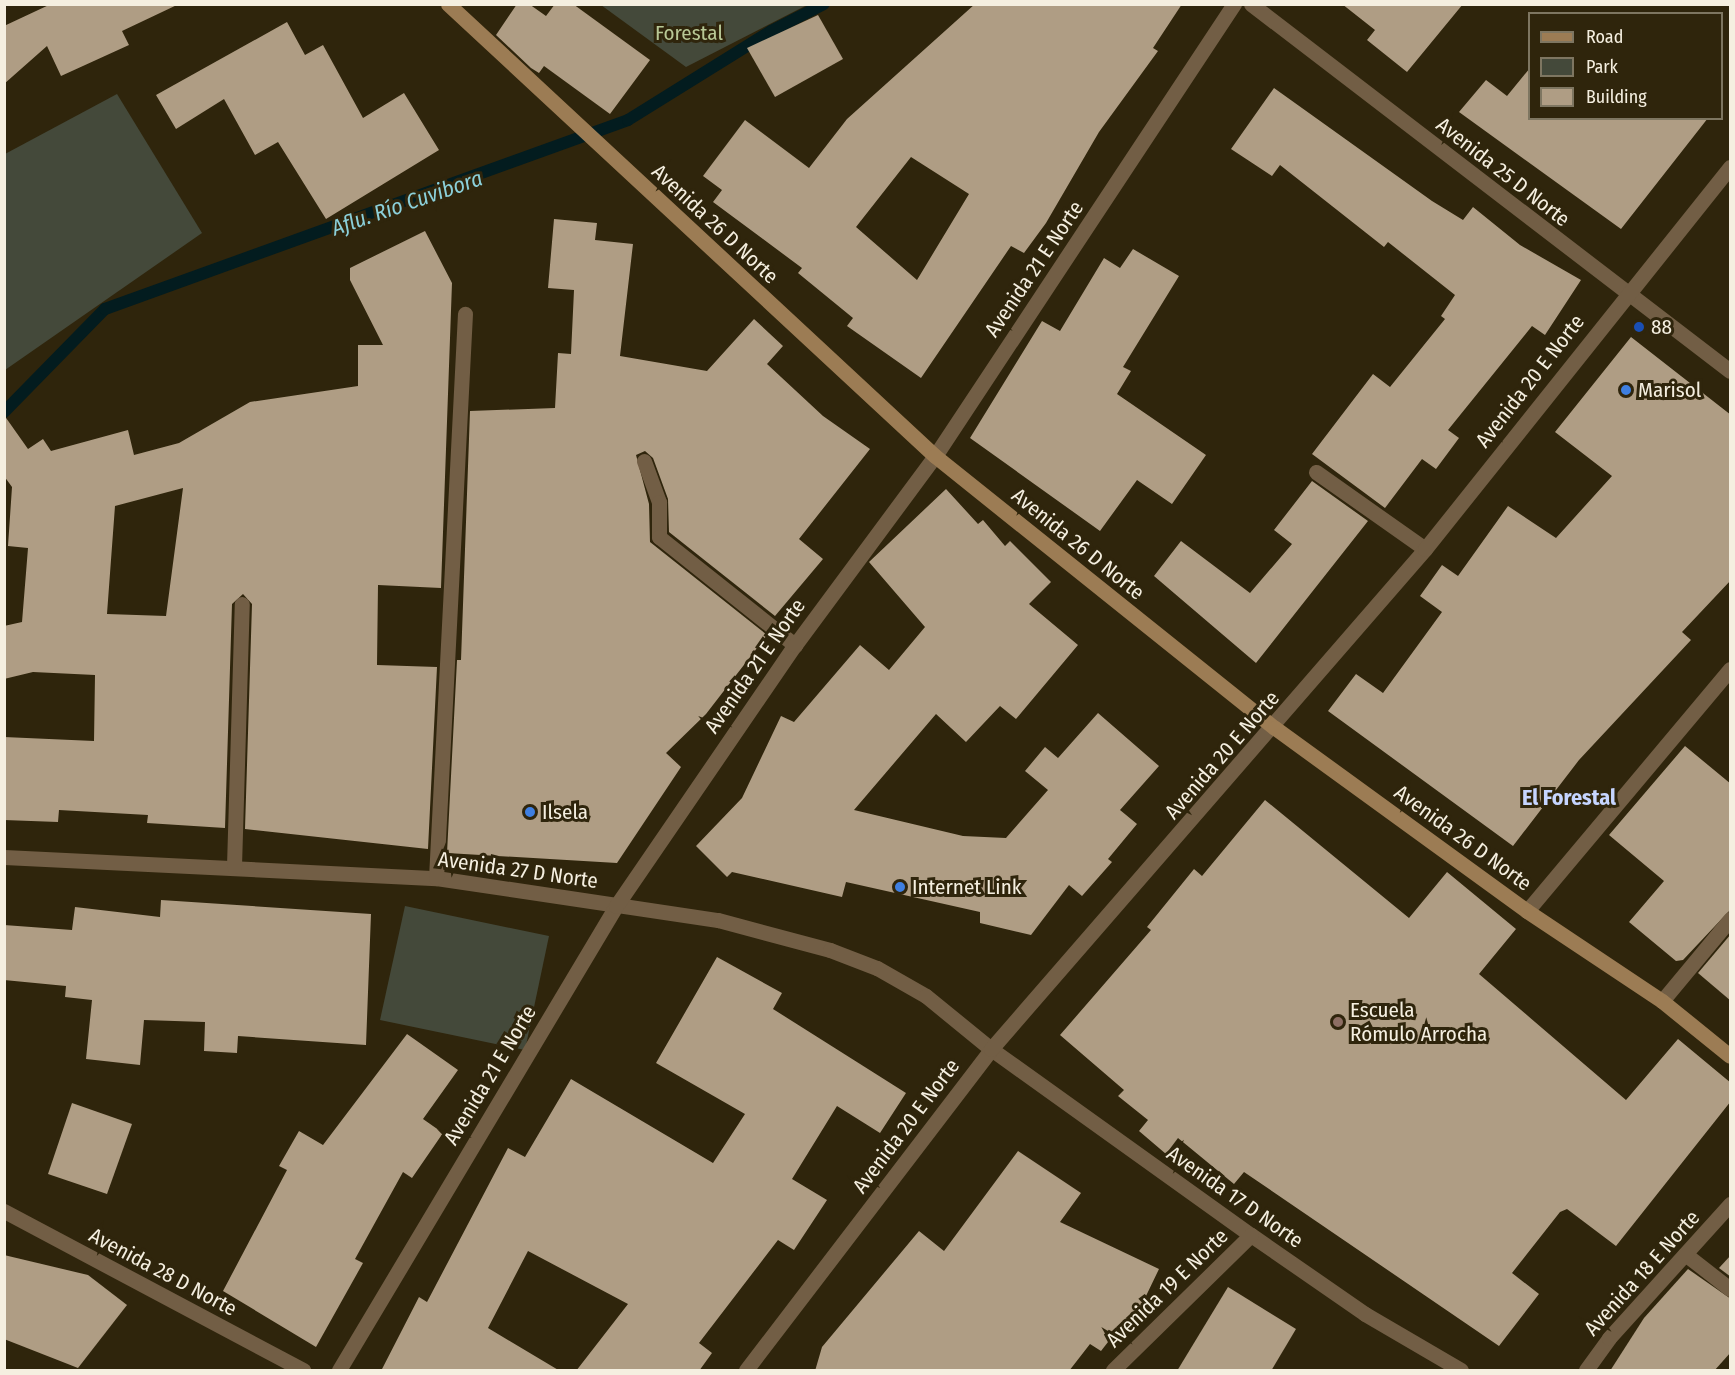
<!DOCTYPE html>
<meta charset="utf-8">
<style>
body{margin:0}
#map{position:relative;width:1735px;height:1375px;overflow:hidden;background:#2f250c;font-family:"Fira Sans Condensed",sans-serif}
div>[style]{position:absolute}
.green>*{inset:0;background:#44493a}
.stream>*{height:12px;margin:-6px;padding:0 6px;transform-origin:6px;border-radius:6px;background:#031c1f}
.building>*{inset:0;background:#af9d84}
.street>*{height:15px;margin:-7.5px;padding:0 7.5px;transform-origin:7.5px;border-radius:7.5px;background:#725e45}
.secondary>*{height:15px;margin:-7.5px;padding:0 7.5px;transform-origin:7.5px;border-radius:7.5px;background:#9c7c54}
.dots>*{width:16px;height:16px;translate:-50% -50%;box-sizing:border-box;border:3px solid #2f250c;border-radius:50%}
span{translate:-50% -50%;white-space:nowrap;text-align:center;line-height:1.15;-webkit-text-stroke:6px #2f250c;paint-order:stroke}
.park-label{font-size:21px;color:#b8c896}
.street-label{font-size:21px;color:#f5efe0}
.poi-label{font-size:21px;color:#f5efe0}
.left{translate:0 -50%;text-align:left}
.water-label{font-size:22px;color:#8bd0da;font-style:italic}
.neighbourhood-label{font-size:22px;color:#c6d5ff;font-weight:700}
.frame{position:absolute;inset:0;border:6px solid #f5efe0;pointer-events:none}
.legend{position:absolute;left:1528px;top:12px;width:195px;height:108px;box-sizing:border-box;background:#2f250c;border:2px solid #7e7661;margin:0;padding:8px 10px;list-style:none;font-size:18px;color:#f5efe0}
.legend li{display:flex;align-items:center;gap:12px;height:30px}
.legend b{width:30px;border:2px solid #7e7661}
</style>
<div id="map">
<div class="green">
<i style="clip-path:polygon(601px 5px,807px 5px,686px 67px)"></i>
<i style="clip-path:polygon(117px 94px,202px 233px,5px 370px,5px 154px)"></i>
<i style="clip-path:polygon(405px 906px,549px 936px,525px 1050px,380px 1020px)"></i>
</div>
<div class="stream">
<i style="left:4px;top:412px;width:144px;rotate:-45.6deg"></i>
<i style="left:105px;top:309px;width:556px;rotate:-19.87deg"></i>
<i style="left:628px;top:120px;width:168px;rotate:-31.9deg"></i>
<i style="left:771px;top:31px;width:59px;rotate:-27deg"></i>
</div>
<div class="building">
<i style="clip-path:polygon(51px 4px,179px 4px,122px 31px,129px 45px,61px 76px,47px 46px,4px 84px,4px 26px)"></i>
<i style="clip-path:polygon(517px 4px,529px 4px,546px 16px,555px 4px,573px 4px,650px 60px,610px 114px,544px 66px,539px 73px,531px 68px,496px 35px)"></i>
<i style="clip-path:polygon(evenodd,975px 4px,1182px 4px,1153px 48px,1158px 51px,1099px 132px,1046px 223px,1024px 253px,1011px 246px,921px 378px,847px 326px,853px 318px,798px 273px,802px 268px,713px 202px,722px 190px,703px 176px,745px 120px,809px 168px,847px 119px,975px 4px,911px 157px,969px 194px,917px 280px,856px 227px,911px 157px)"></i>
<i style="clip-path:polygon(1342px 4px,1463px 4px,1407px 72px,1367px 40px,1375px 30px)"></i>
<i style="clip-path:polygon(818px 15px,843px 59px,775px 97px,747px 48px)"></i>
<i style="clip-path:polygon(287px 22px,305px 55px,323px 45px,363px 118px,404px 93px,439px 150px,326px 219px,278px 142px,255px 155px,224px 99px,176px 129px,156px 95px)"></i>
<i style="clip-path:polygon(1530px 68px,1530px 118px,1708px 118px,1621px 229px,1459px 112px,1486px 80px,1507px 96px)"></i>
<i style="clip-path:polygon(1274px 88px,1432px 201px,1463px 220px,1473px 207px,1520px 245px,1581px 280px,1545px 335px,1532px 326px,1448px 430px,1459px 438px,1436px 469px,1422px 459px,1385px 508px,1312px 454px,1373px 374px,1390px 387px,1445px 319px,1441px 316px,1455px 295px,1388px 242px,1384px 247px,1280px 165px,1272px 176px,1231px 149px)"></i>
<i style="clip-path:polygon(554px 219px,597px 223px,595px 240px,633px 244px,620px 356px,707px 371px,754px 319px,783px 346px,767px 364px,823px 416px,870px 449px,799px 539px,823px 559px,775px 616px,669px 532px,668px 499px,653px 458px,645px 451px,636px 455px,649px 504px,650px 542px,767px 635px,706px 714px,666px 753px,681px 767px,617px 863px,447px 853px,457px 660px,461px 660px,470px 411px,555px 408px,558px 353px,571px 354px,574px 290px,548px 288px)"></i>
<i style="clip-path:polygon(evenodd,425px 231px,452px 283px,441px 588px,378px 585px,377px 665px,437px 667px,428px 849px,245px 829px,252px 604px,243px 594px,232px 604px,225px 828px,147px 823px,148px 815px,59px 810px,58px 822px,4px 820px,4px 737px,94px 741px,95px 675px,33px 672px,4px 679px,4px 626px,22px 622px,28px 548px,8px 546px,12px 487px,4px 476px,4px 415px,28px 449px,43px 439px,51px 451px,128px 430px,134px 455px,179px 443px,250px 402px,358px 386px,358px 345px,383px 345px,350px 280px,350px 268px,425px 231px,183px 488px,166px 616px,107px 614px,115px 506px,183px 488px)"></i>
<i style="clip-path:polygon(1133px 249px,1179px 276px,1123px 367px,1131px 371px,1117px 394px,1206px 455px,1172px 504px,1137px 480px,1100px 531px,970px 438px,1042px 321px,1060px 331px,1104px 258px,1120px 268px)"></i>
<i style="clip-path:polygon(1631px 337px,1731px 415px,1731px 580px,1682px 632px,1691px 640px,1579px 760px,1513px 846px,1328px 711px,1356px 674px,1383px 693px,1442px 612px,1420px 596px,1442px 565px,1458px 576px,1508px 506px,1556px 538px,1612px 476px,1555px 432px)"></i>
<i style="clip-path:polygon(1312px 481px,1368px 521px,1256px 663px,1154px 576px,1181px 541px,1250px 593px,1292px 544px,1274px 530px)"></i>
<i style="clip-path:polygon(946px 489px,978px 524px,983px 520px,1005px 546px,1010px 541px,1051px 582px,1029px 604px,1078px 645px,1016px 719px,1000px 706px,966px 742px,936px 714px,854px 810px,963px 836px,1006px 838px,1048px 790px,1025px 771px,1045px 747px,1058px 758px,1098px 713px,1159px 766px,1120px 810px,1137px 824px,1108px 859px,1112px 862px,1082px 896px,1069px 885px,1031px 935px,980px 923px,980px 912px,846px 882px,842px 897px,732px 872px,727px 877px,696px 846px,742px 798px,781px 716px,794px 722px,860px 645px,889px 670px,925px 627px,869px 562px)"></i>
<i style="clip-path:polygon(1685px 746px,1731px 784px,1731px 909px,1683px 960px,1676px 961px,1629px 922px,1664px 881px,1609px 835px)"></i>
<i style="clip-path:polygon(1265px 800px,1409px 918px,1447px 872px,1516px 929px,1479px 974px,1626px 1100px,1678px 1039px,1731px 1083px,1731px 1101px,1616px 1246px,1567px 1209px,1560px 1212px,1512px 1273px,1539px 1294px,1499px 1346px,1244px 1172px,1234px 1184px,1178px 1138px,1166px 1154px,1139px 1131px,1148px 1120px,1118px 1096px,1124px 1090px,1060px 1035px,1151px 930px,1147px 927px,1194px 869px,1202px 876px)"></i>
<i style="clip-path:polygon(161px 900px,371px 914px,366px 1045px,238px 1036px,237px 1053px,204px 1051px,205px 1022px,144px 1020px,140px 1065px,86px 1059px,92px 1000px,65px 997px,66px 986px,4px 980px,4px 925px,72px 930px,75px 907px,160px 917px)"></i>
<i style="clip-path:polygon(1731px 934px,1731px 1001px,1698px 973px)"></i>
<i style="clip-path:polygon(717px 957px,782px 993px,773px 1009px,906px 1093px,880px 1133px,837px 1106px,792px 1179px,827px 1200px,794px 1250px,778px 1240px,699px 1343px,712px 1353px,699px 1371px,576px 1371px,628px 1304px,528px 1251px,488px 1328px,560px 1371px,381px 1371px,419px 1297px,427px 1302px,508px 1148px,525px 1157px,571px 1079px,713px 1163px,745px 1114px,656px 1063px)"></i>
<i style="clip-path:polygon(407px 1034px,458px 1070px,423px 1119px,443px 1133px,412px 1178px,403px 1172px,355px 1259px,363px 1263px,316px 1347px,223px 1291px,287px 1170px,279px 1166px,299px 1131px,323px 1145px)"></i>
<i style="clip-path:polygon(72px 1103px,132px 1124px,107px 1194px,48px 1174px)"></i>
<i style="clip-path:polygon(1018px 1151px,1081px 1193px,1060px 1222px,1159px 1269px,1133px 1323px,1126px 1319px,1101px 1351px,1090px 1344px,1069px 1371px,815px 1371px,822px 1347px,919px 1231px,944px 1251px)"></i>
<i style="clip-path:polygon(4px 1255px,88px 1275px,127px 1305px,78px 1368px,4px 1339px)"></i>
<i style="clip-path:polygon(1731px 1255px,1731px 1277px,1719px 1268px)"></i>
<i style="clip-path:polygon(1688px 1269px,1731px 1299px,1731px 1352px,1714px 1371px,1610px 1371px,1644px 1318px)"></i>
<i style="clip-path:polygon(1228px 1287px,1296px 1329px,1271px 1371px,1177px 1371px)"></i>
</div>
<div class="street">
<i style="left:1251px;top:4px;width:603px;rotate:37.46deg"></i>
<i style="left:644px;top:461px;width:44px;rotate:69.9deg"></i>
<i style="left:659px;top:502px;width:35px;rotate:90deg"></i>
<i style="left:659px;top:537px;width:174px;rotate:38.5deg"></i>
<i style="left:1316px;top:472px;width:133px;rotate:35.2deg"></i>
<i style="left:4px;top:857px;width:433px;rotate:2.8deg"></i>
<i style="left:436px;top:878px;width:285px;rotate:8.5deg"></i>
<i style="left:718px;top:920px;width:116px;rotate:15deg"></i>
<i style="left:830px;top:950px;width:50px;rotate:21deg"></i>
<i style="left:877px;top:968px;width:56px;rotate:29.7deg"></i>
<i style="left:926px;top:996px;width:84px;rotate:39.2deg"></i>
<i style="left:991px;top:1049px;width:320px;rotate:35.6deg"></i>
<i style="left:1251px;top:1235px;width:139px;rotate:34.7deg"></i>
<i style="left:1365px;top:1314px;width:111px;rotate:30.3deg"></i>
<i style="left:234px;top:866px;width:262px;rotate:-88.3deg"></i>
<i style="left:436px;top:878px;width:565px;rotate:-87.06deg"></i>
<i style="left:1527px;top:911px;width:316px;rotate:-50deg"></i>
<i style="left:1662px;top:1001px;width:107px;rotate:-50.3deg"></i>
<i style="left:4px;top:1211px;width:339px;rotate:28deg"></i>
<i style="left:1685px;top:1254px;width:57px;rotate:37.9deg"></i>
<i style="left:339px;top:1370px;width:540px;rotate:-59.16deg"></i>
<i style="left:616px;top:906px;width:316px;rotate:-55.6deg"></i>
<i style="left:795px;top:645px;width:235px;rotate:-53.5deg"></i>
<i style="left:935px;top:456px;width:542px;rotate:-56.52deg"></i>
<i style="left:746px;top:1370px;width:404px;rotate:-52.6deg"></i>
<i style="left:991px;top:1049px;width:662px;rotate:-49.04deg"></i>
<i style="left:1425px;top:549px;width:489px;rotate:-51.4deg"></i>
<i style="left:1113px;top:1370px;width:193px;rotate:-44.4deg"></i>
<i style="left:1586px;top:1370px;width:39px;rotate:-54deg"></i>
<i style="left:1609px;top:1338px;width:181px;rotate:-47.9deg"></i>
</div>
<div class="secondary">
<i style="left:448px;top:4px;width:664px;rotate:42.87deg"></i>
<i style="left:935px;top:456px;width:435px;rotate:38.7deg"></i>
<i style="left:1275px;top:728px;width:311px;rotate:36deg"></i>
<i style="left:1527px;top:911px;width:162px;rotate:33.7deg"></i>
<i style="left:1662px;top:1001px;width:87px;rotate:39deg"></i>
</div>
<div class="dots">
<i style="left:1639px;top:327px;background:#1a4fb4"></i>
<i style="left:1626px;top:390px;background:#3f7fe0"></i>
<i style="left:530px;top:812px;background:#3f7fe0"></i>
<i style="left:900px;top:887px;background:#3f7fe0"></i>
<i style="left:1338px;top:1022px;background:#8d6e63"></i>
</div>
<div class="park-label">
<span style="left:689px;top:33px">Forestal</span>
</div>
<div class="street-label">
<span style="left:1503px;top:172px;rotate:38deg">Avenida 25 D Norte</span>
<span style="left:715px;top:224px;rotate:43deg">Avenida 26 D Norte</span>
<span style="left:1034px;top:269px;rotate:-56deg">Avenida 21 E Norte</span>
<span style="left:1530px;top:381px;rotate:-52deg">Avenida 20 E Norte</span>
<span style="left:1078px;top:544px;rotate:39deg">Avenida 26 D Norte</span>
<span style="left:755px;top:666px;rotate:-55deg">Avenida 21 E Norte</span>
<span style="left:1222px;top:755px;rotate:-49deg">Avenida 20 E Norte</span>
<span style="left:1463px;top:838px;rotate:36deg">Avenida 26 D Norte</span>
<span style="left:518px;top:870px;rotate:8deg">Avenida 27 D Norte</span>
<span style="left:490px;top:1075px;rotate:-59deg">Avenida 21 E Norte</span>
<span style="left:906px;top:1126px;rotate:-53deg">Avenida 20 E Norte</span>
<span style="left:1235px;top:1197px;rotate:35deg">Avenida 17 D Norte</span>
<span style="left:163px;top:1272px;rotate:28deg">Avenida 28 D Norte</span>
<span style="left:1642px;top:1273px;rotate:-48deg">Avenida 18 E Norte</span>
<span style="left:1167px;top:1288px;rotate:-44deg">Avenida 19 E Norte</span>
</div>
<div class="poi-label">
<span class="left" style="left:1651px;top:327px">88</span>
<span class="left" style="left:1638px;top:390px">Marisol</span>
<span class="left" style="left:542px;top:812px">Ilsela</span>
<span class="left" style="left:912px;top:887px">Internet Link</span>
<span class="left" style="left:1350px;top:1022px">Escuela<br>Rómulo Arrocha</span>
</div>
<div class="water-label">
<span style="left:407px;top:203px;rotate:-19deg">Aflu. Río Cuvibora</span>
</div>
<div class="neighbourhood-label">
<span style="left:1569px;top:798px">El Forestal</span>
</div>
<div class="frame"></div>
<ul class="legend">
<li><b style="height:8px;background:#9c7c54"></b>Road</li>
<li><b style="height:16px;background:#44493a"></b>Park</li>
<li><b style="height:16px;background:#af9d84"></b>Building</li>
</ul>
</div>
